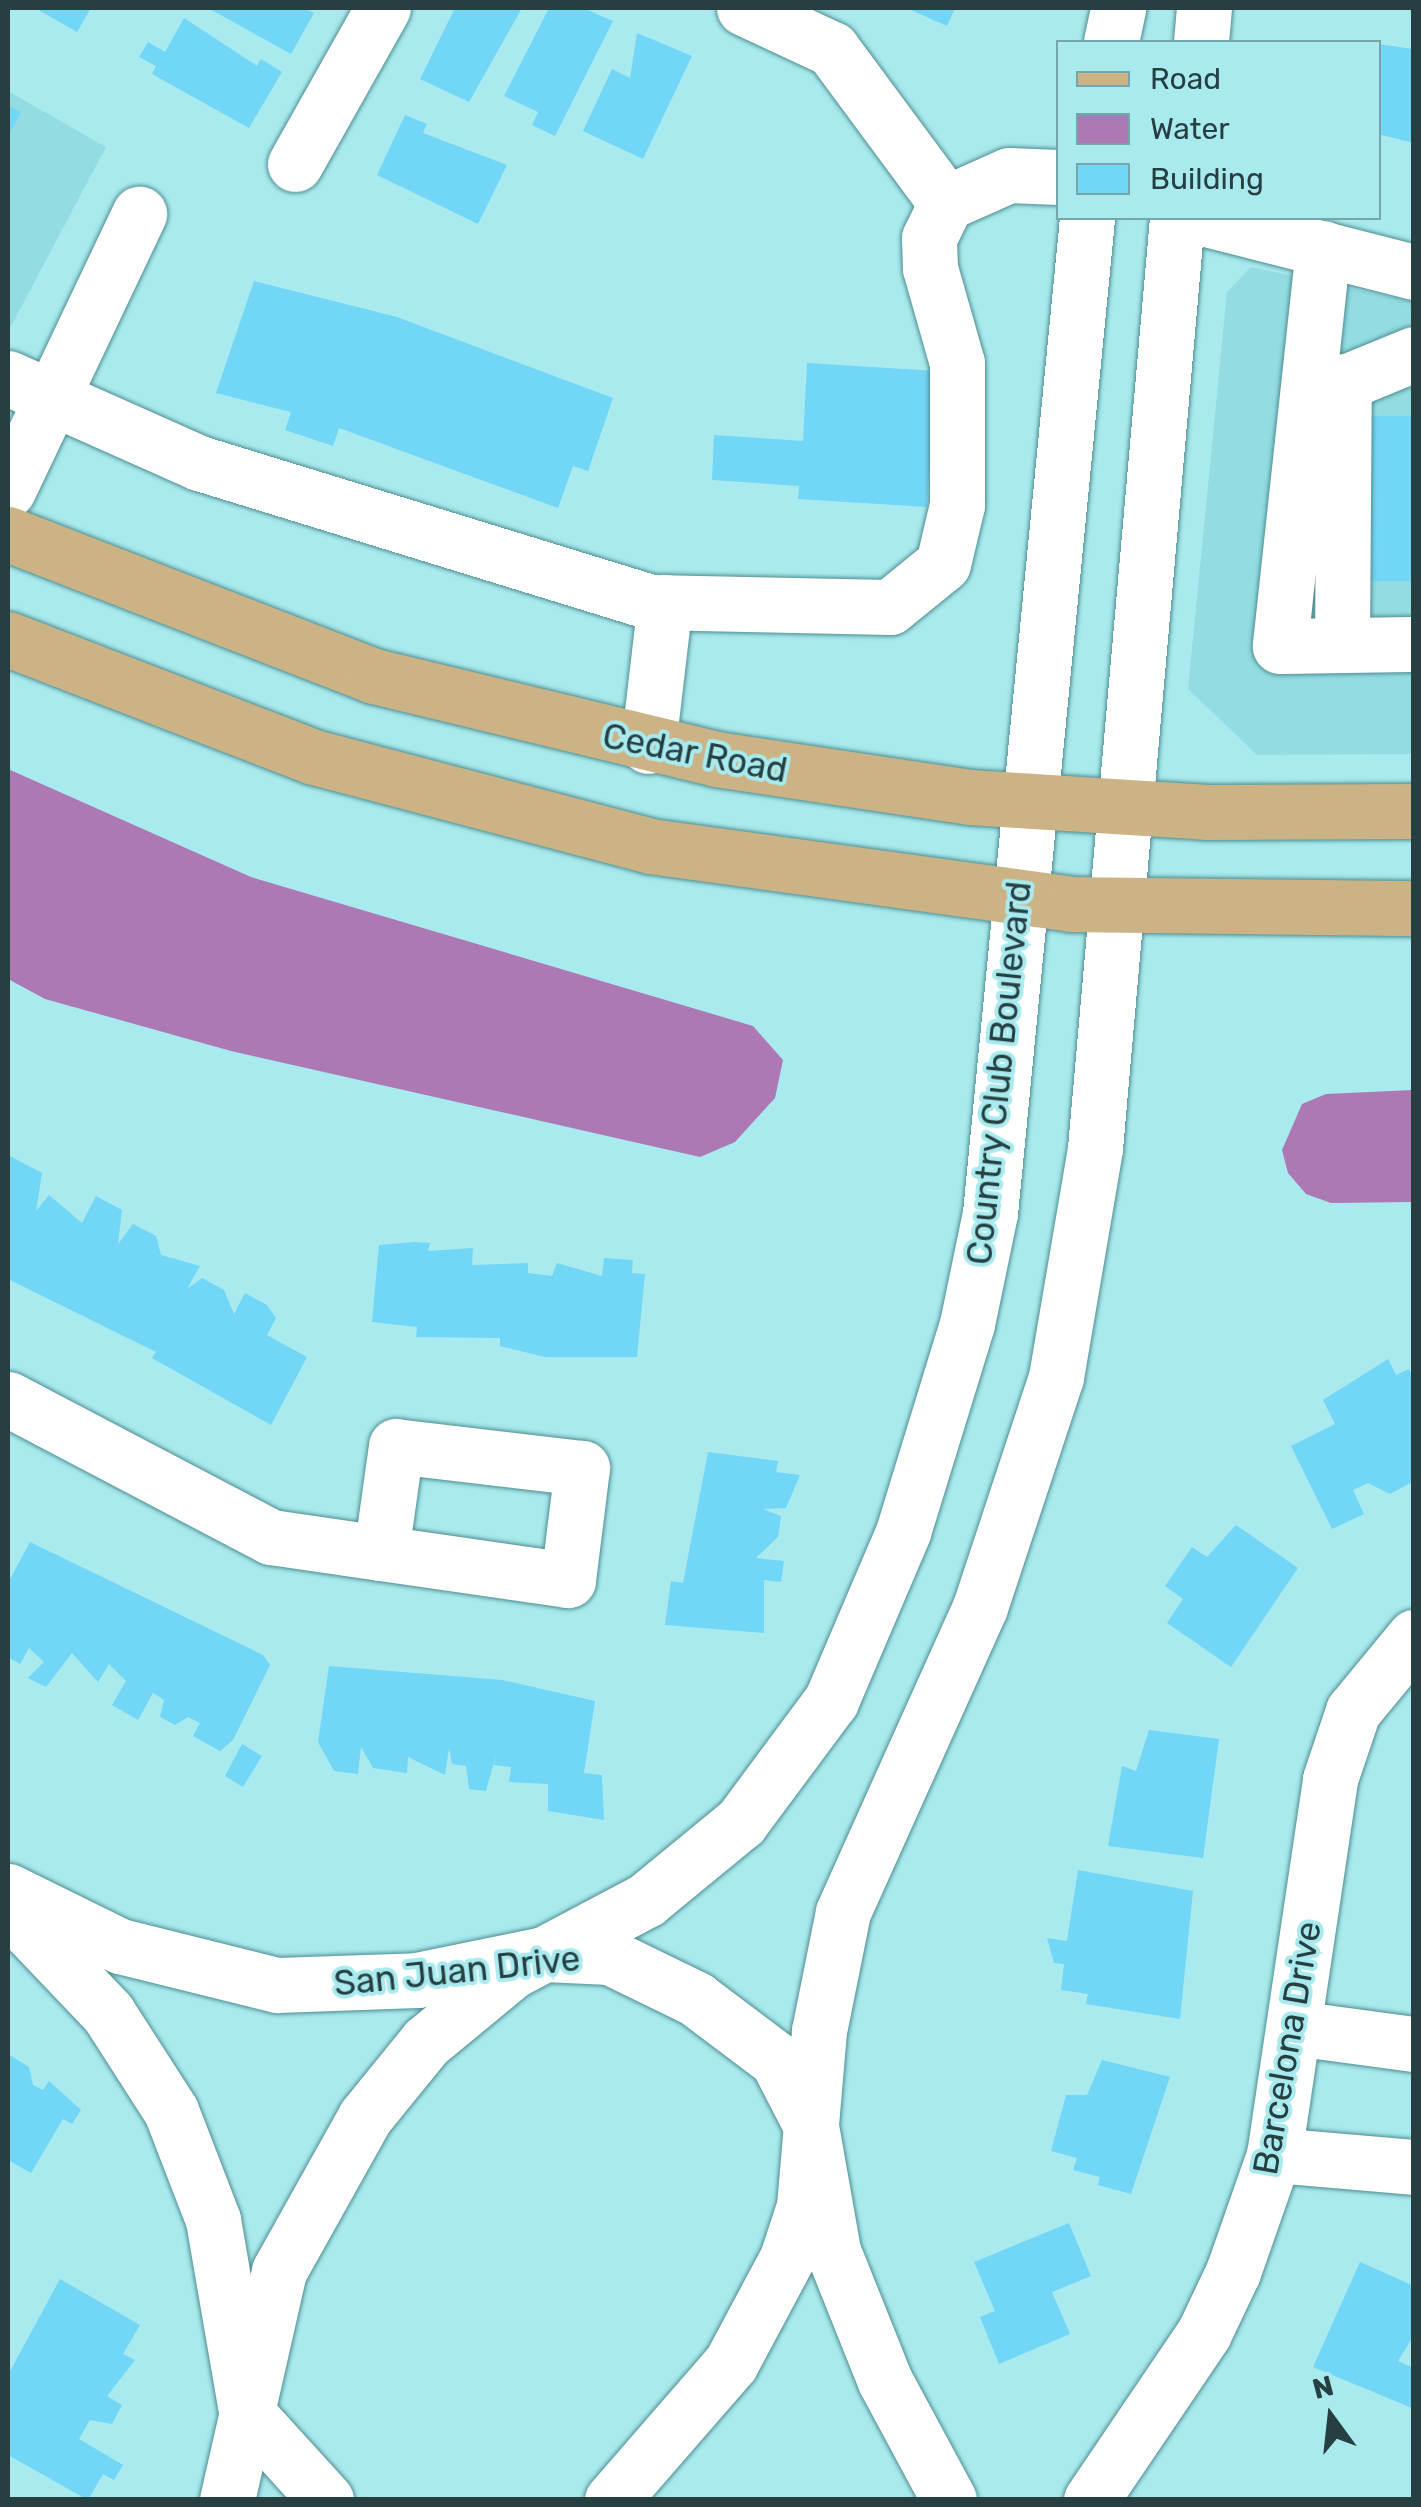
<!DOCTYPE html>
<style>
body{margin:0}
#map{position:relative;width:1421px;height:2507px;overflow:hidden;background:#a9eaee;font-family:Rubik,sans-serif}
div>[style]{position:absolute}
.built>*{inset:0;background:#93dde2}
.water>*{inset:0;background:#ac79b5}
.building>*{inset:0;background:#72d6f6}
.roads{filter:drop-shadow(0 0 2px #4e8d92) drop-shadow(0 0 2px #4e8d92)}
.minor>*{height:55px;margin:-27.5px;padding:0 27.5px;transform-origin:27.5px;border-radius:27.5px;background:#fff}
.major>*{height:55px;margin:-27.5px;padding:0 27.5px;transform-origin:27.5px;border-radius:27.5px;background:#cbb385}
span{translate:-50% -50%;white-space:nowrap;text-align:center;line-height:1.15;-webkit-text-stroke:8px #a9eaee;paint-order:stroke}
.street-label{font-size:35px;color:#264042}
.frame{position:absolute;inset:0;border:10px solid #264042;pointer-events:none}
.legend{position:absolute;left:1056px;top:40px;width:325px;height:180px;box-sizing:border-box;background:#a9eaee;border:2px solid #75a6a9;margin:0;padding:12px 18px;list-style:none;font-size:30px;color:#264042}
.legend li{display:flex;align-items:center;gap:20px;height:50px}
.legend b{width:50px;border:2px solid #75a6a9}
.north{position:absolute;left:1281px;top:2367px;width:100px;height:100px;-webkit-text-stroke:8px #a9eaee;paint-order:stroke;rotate:345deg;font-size:28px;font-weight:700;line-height:40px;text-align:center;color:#264042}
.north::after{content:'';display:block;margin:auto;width:35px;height:45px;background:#264042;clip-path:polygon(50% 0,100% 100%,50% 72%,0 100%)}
</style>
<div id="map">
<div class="built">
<i style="clip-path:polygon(8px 91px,106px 147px,8px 332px)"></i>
<i style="clip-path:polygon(1251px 267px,1413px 302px,1413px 754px,1257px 755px,1188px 689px,1227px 292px)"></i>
</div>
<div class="water">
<i style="clip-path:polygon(8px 769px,251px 877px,753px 1026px,783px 1060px,775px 1098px,735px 1142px,700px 1157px,231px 1051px,45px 999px,8px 979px)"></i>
<i style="clip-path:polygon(1413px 1090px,1413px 1202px,1331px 1203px,1306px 1194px,1288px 1173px,1282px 1150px,1302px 1104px,1326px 1094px)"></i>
</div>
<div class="building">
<i style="clip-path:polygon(35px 8px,91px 8px,77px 32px)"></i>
<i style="clip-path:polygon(208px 8px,303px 8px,314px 13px,291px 54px)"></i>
<i style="clip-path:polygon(455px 8px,522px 8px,469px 102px,420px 79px)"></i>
<i style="clip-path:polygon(549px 8px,583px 8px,613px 21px,555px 136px,532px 125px,538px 112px,504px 96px)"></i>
<i style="clip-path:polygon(906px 8px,955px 8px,947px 26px)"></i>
<i style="clip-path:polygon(184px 18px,257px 66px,261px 59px,282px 72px,249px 128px,152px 74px,156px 66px,139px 57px,148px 42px,165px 52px)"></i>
<i style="clip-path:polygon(637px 33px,692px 56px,643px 159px,583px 131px,612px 69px,630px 78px)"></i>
<i style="clip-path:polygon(1378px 44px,1413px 49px,1414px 143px,1378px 134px)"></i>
<i style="clip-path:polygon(8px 105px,21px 112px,8px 137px)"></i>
<i style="clip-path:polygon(405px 115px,427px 124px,423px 133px,507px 165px,478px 224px,377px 175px)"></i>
<i style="clip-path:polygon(254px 281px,397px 317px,613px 398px,588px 471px,573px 466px,558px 508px,339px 428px,333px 446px,285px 430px,291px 412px,216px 393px)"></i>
<i style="clip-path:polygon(807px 363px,936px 371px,927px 507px,798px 499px,799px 486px,712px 480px,714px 435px,803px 441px)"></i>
<i style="clip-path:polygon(1359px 416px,1414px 416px,1414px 581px,1357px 581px)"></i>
<i style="clip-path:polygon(8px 1155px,42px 1173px,36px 1211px,49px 1195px,82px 1223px,96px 1196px,122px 1210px,118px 1244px,133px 1224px,156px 1236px,161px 1255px,200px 1266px,187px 1289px,202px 1278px,224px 1290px,234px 1314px,245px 1293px,267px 1305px,276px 1318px,267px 1335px,307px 1357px,271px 1425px,152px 1358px,156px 1352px,8px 1279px)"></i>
<i style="clip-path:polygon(415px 1242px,430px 1243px,428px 1251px,473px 1248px,472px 1265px,528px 1263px,528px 1273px,552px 1276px,557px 1263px,602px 1276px,604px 1258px,633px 1260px,632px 1273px,645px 1274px,637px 1357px,545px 1357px,500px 1346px,500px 1338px,416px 1337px,417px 1327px,372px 1322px,379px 1245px)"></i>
<i style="clip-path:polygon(1388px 1359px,1396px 1375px,1409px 1369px,1414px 1379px,1414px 1481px,1390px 1494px,1368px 1483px,1353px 1490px,1364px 1514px,1332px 1529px,1291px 1446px,1335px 1424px,1323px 1400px)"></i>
<i style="clip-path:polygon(708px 1452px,778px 1461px,776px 1472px,800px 1475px,786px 1508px,763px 1509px,781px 1516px,778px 1537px,756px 1558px,784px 1561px,781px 1582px,764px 1580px,764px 1633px,665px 1625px,671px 1581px,683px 1583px)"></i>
<i style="clip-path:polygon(1236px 1525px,1298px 1568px,1231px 1667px,1167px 1623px,1183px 1599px,1165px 1586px,1192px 1547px,1207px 1557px)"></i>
<i style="clip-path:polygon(30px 1542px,263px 1655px,270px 1665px,233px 1740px,220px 1751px,193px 1736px,200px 1723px,188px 1717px,175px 1725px,160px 1717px,164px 1700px,153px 1693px,138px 1720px,112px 1705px,126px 1681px,109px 1664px,98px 1682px,72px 1653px,46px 1687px,28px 1678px,44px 1662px,29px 1648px,20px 1664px,8px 1657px,8px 1583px)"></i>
<i style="clip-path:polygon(329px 1666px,502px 1680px,595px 1701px,584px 1773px,602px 1775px,604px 1820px,548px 1811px,548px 1784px,509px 1782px,511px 1767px,494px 1765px,496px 1755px,486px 1791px,469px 1789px,466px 1766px,452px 1764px,449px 1748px,445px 1775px,408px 1757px,407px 1773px,373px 1768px,361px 1747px,358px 1774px,334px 1771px,318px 1742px)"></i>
<i style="clip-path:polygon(1149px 1730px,1219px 1739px,1203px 1858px,1108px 1846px,1122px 1766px,1136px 1771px)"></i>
<i style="clip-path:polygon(242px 1744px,262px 1756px,243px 1787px,225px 1776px)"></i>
<i style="clip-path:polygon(1078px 1870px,1193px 1891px,1180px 2019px,1086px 2004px,1088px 1994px,1061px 1990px,1064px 1964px,1054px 1963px,1047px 1938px,1067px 1941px)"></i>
<i style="clip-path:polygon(8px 2054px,29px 2067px,33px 2085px,43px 2090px,49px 2081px,81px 2110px,72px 2124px,63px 2119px,31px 2173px,8px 2160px)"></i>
<i style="clip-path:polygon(1102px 2060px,1170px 2077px,1131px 2194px,1098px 2185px,1100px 2177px,1073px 2170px,1077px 2158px,1051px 2151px,1066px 2095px,1087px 2095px)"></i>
<i style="clip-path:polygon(1069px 2223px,1091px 2276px,1052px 2292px,1070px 2334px,999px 2364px,980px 2317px,995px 2311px,974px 2262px)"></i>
<i style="clip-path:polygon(1360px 2262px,1414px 2286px,1414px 2335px,1398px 2361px,1414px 2368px,1412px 2408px,1313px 2367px)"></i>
<i style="clip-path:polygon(60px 2279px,140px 2325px,123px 2354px,135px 2360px,107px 2396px,122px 2405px,112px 2424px,90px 2420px,79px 2439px,123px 2465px,114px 2480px,103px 2474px,88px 2500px,8px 2455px,8px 2375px)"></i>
</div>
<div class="roads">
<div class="minor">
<i style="left:744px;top:8px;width:97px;rotate:25deg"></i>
<i style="left:832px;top:49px;width:192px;rotate:53.5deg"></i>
<i style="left:946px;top:203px;width:69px;rotate:-24deg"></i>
<i style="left:1009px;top:175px;width:49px;rotate:2.3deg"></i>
<i style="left:1111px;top:42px;width:35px;rotate:-78deg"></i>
<i style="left:1201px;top:42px;width:34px;rotate:-85deg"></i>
<i style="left:295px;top:164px;width:179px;rotate:-60.6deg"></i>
<i style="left:1202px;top:218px;width:219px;rotate:14.3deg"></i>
<i style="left:1323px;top:248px;width:400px;rotate:96.2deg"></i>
<i style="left:1280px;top:646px;width:134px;rotate:-0.9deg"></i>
<i style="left:8px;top:378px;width:209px;rotate:24deg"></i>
<i style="left:199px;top:463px;width:472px;rotate:17.1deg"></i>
<i style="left:650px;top:602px;width:240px;rotate:1.2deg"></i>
<i style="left:890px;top:607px;width:68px;rotate:-39.1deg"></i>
<i style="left:943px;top:564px;width:61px;rotate:-76.7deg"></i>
<i style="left:957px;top:505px;width:142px;rotate:-90deg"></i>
<i style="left:957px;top:363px;width:99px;rotate:-105.9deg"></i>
<i style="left:930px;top:268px;width:30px;rotate:-92deg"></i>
<i style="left:929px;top:238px;width:39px;rotate:-64deg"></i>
<i style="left:1309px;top:397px;width:113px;rotate:-22.3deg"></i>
<i style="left:8px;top:490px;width:306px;rotate:-64.6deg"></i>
<i style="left:1342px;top:645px;width:264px;rotate:-89.6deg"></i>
<i style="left:648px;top:746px;width:145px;rotate:-83.3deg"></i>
<i style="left:8px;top:1399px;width:297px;rotate:27.7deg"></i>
<i style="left:271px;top:1537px;width:111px;rotate:8.3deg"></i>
<i style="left:381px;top:1553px;width:189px;rotate:8.2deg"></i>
<i style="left:568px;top:1580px;width:113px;rotate:-82.9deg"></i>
<i style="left:582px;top:1468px;width:187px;rotate:-173.3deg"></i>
<i style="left:396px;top:1446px;width:108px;rotate:98deg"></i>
<i style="left:8px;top:1891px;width:125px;rotate:26.2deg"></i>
<i style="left:120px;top:1946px;width:162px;rotate:14deg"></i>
<i style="left:277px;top:1985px;width:140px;rotate:-2deg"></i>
<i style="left:417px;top:1980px;width:130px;rotate:-11.6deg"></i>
<i style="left:544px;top:1954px;width:66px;rotate:2.6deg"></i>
<i style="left:610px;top:1957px;width:96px;rotate:26deg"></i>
<i style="left:696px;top:1999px;width:101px;rotate:37deg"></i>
<i style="left:777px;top:2060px;width:74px;rotate:62.7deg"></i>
<i style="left:811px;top:2126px;width:127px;rotate:80deg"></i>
<i style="left:833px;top:2251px;width:140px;rotate:68.2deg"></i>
<i style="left:885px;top:2381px;width:135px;rotate:61.7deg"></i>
<i style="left:8px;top:1908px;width:145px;rotate:46.4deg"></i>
<i style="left:108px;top:2013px;width:117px;rotate:57.3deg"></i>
<i style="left:171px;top:2111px;width:117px;rotate:68.9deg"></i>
<i style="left:213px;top:2220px;width:195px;rotate:80.2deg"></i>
<i style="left:246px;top:2412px;width:119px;rotate:47.7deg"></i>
<i style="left:1294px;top:2028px;width:121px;rotate:7.6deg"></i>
<i style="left:1274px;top:2155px;width:141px;rotate:4.9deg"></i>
<i style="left:227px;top:2500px;width:235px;rotate:-77.2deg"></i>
<i style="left:279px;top:2271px;width:176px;rotate:-60.8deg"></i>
<i style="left:365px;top:2117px;width:97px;rotate:-50.9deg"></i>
<i style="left:426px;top:2042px;width:112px;rotate:-39.5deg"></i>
<i style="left:512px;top:1971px;width:152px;rotate:-27.9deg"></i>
<i style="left:646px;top:1900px;width:123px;rotate:-39.4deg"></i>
<i style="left:741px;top:1822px;width:151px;rotate:-53.4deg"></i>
<i style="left:831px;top:1701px;width:184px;rotate:-66.9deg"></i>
<i style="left:903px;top:1532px;width:218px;rotate:-72.9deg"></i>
<i style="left:967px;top:1324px;width:113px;rotate:-78.3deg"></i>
<i style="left:990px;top:1213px;width:1000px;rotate:-84.43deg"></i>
<i style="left:612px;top:2500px;width:181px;rotate:-49deg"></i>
<i style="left:731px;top:2363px;width:119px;rotate:-61.9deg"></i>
<i style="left:787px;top:2258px;width:55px;rotate:-71.9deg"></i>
<i style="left:804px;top:2206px;width:176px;rotate:-85.1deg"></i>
<i style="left:819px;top:2031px;width:121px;rotate:-78.6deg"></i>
<i style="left:843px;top:1912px;width:334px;rotate:-65.8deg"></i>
<i style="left:980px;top:1607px;width:242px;rotate:-71.7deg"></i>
<i style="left:1056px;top:1377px;width:232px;rotate:-80.3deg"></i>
<i style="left:1095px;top:1148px;width:934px;rotate:-84.96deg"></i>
<i style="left:1091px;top:2500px;width:202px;rotate:-55.9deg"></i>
<i style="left:1204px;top:2333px;width:68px;rotate:-64.6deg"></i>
<i style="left:1233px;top:2272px;width:124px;rotate:-70.7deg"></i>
<i style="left:1274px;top:2155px;width:380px;rotate:-81.5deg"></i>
<i style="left:1330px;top:1779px;width:72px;rotate:-71.3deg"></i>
<i style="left:1353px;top:1711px;width:96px;rotate:-50.5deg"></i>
</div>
<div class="major">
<i style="left:8px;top:534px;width:393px;rotate:21.2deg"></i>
<i style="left:374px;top:676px;width:352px;rotate:13.6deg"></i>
<i style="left:716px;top:759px;width:257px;rotate:8.5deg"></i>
<i style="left:970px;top:797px;width:238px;rotate:3.6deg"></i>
<i style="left:1208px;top:812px;width:206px;rotate:-0.3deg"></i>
<i style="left:8px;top:639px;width:328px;rotate:21.1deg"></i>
<i style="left:314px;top:757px;width:348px;rotate:14.8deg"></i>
<i style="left:650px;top:846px;width:425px;rotate:7.8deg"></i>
<i style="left:1071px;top:904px;width:343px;rotate:0.7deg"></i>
</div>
</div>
<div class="street-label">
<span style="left:695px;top:753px;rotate:11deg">Cedar Road</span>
<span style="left:999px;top:1073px;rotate:-84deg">Country Club Boulevard</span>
<span style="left:457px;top:1971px;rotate:-6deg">San Juan Drive</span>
<span style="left:1287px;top:2048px;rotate:-80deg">Barcelona Drive</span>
</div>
<div class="frame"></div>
<ul class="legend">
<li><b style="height:12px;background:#cbb385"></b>Road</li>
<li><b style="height:28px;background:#ac79b5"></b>Water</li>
<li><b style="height:28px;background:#72d6f6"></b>Building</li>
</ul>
<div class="north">N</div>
</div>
